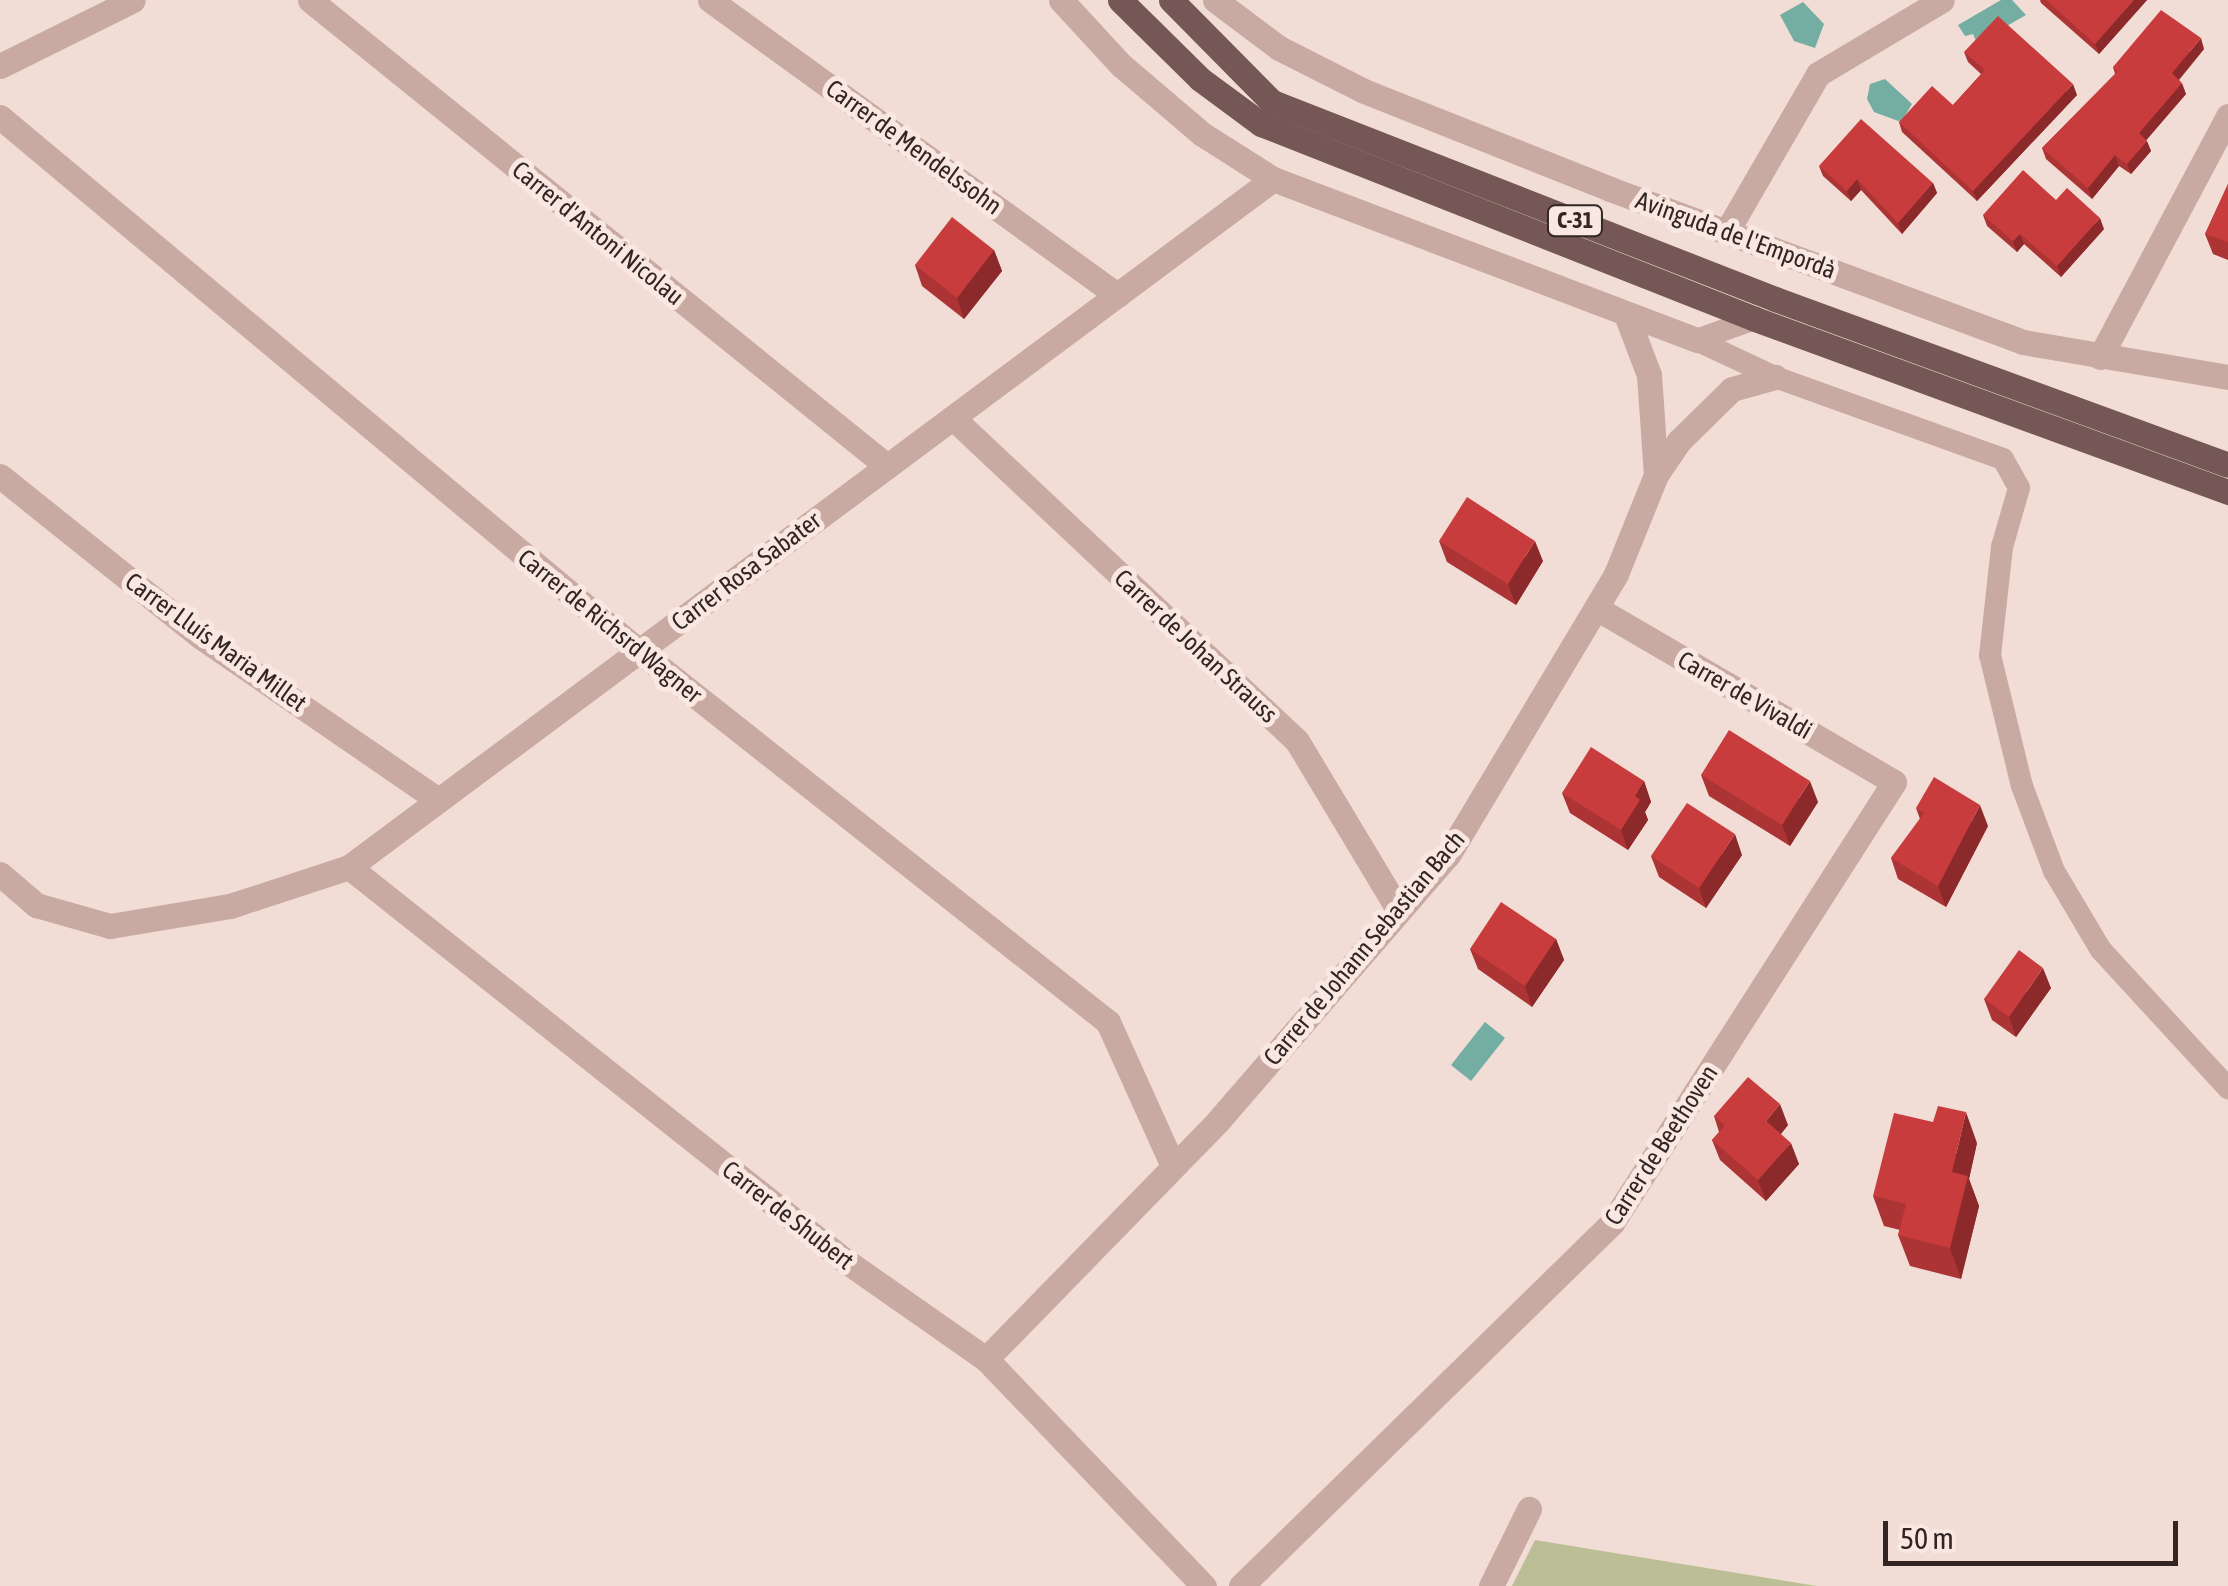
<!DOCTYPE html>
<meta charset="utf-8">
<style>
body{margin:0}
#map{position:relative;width:2228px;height:1586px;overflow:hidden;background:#f1ddd5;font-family:"Asap Condensed",sans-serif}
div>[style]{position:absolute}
.green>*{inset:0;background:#bcbf96}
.water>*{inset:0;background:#74aea2}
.lane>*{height:22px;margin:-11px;padding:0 11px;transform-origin:11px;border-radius:11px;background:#c8aaa2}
.street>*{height:25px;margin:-12.5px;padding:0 12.5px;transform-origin:12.5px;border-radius:12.5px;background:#c8aaa2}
.primary>*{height:25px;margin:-12.5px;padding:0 12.5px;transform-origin:12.5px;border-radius:12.5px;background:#755855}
.wall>*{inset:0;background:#ac3434}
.shaded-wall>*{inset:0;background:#8c2a2b}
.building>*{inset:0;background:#c83c3d}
span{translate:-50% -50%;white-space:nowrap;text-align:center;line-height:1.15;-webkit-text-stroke:10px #f9e8e1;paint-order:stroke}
.shield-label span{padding:2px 8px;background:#f9e8e1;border:2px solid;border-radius:8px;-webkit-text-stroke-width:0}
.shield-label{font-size:22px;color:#332524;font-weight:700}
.street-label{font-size:25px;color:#332524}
.scale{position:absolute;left:1883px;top:1521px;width:295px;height:45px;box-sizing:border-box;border:5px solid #332524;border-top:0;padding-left:12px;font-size:30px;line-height:35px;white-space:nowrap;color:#332524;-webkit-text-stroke:8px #f9e8e1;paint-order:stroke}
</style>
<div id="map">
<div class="green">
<i style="clip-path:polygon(1535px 1540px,1817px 1586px,1512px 1586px)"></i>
</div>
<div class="water">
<i style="clip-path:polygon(2001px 0,2012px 0,2026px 15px,1977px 43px,1973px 34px,1965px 36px,1958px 25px)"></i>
<i style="clip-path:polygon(1803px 2px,1824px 24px,1815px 48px,1794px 41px,1780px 15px)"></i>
<i style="clip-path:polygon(1885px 79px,1912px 104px,1901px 122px,1874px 112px,1867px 99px,1870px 84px)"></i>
<i style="clip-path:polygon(1485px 1022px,1505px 1038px,1471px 1081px,1451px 1065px)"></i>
</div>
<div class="lane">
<i style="left:1696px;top:340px;width:87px;rotate:25.1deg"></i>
<i style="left:1775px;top:377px;width:242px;rotate:19.8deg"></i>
<i style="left:2003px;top:459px;width:33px;rotate:61deg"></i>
<i style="left:2019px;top:488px;width:61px;rotate:106.1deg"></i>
<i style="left:2002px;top:547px;width:109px;rotate:96.3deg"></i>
<i style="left:1990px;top:655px;width:135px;rotate:76.3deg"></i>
<i style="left:2022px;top:786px;width:91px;rotate:69.4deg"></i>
<i style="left:2054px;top:871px;width:92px;rotate:59.3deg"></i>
<i style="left:2101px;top:950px;width:188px;rotate:47.4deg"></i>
<i style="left:1696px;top:340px;width:63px;rotate:-19.6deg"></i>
</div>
<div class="street">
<i style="left:310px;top:0;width:742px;rotate:38.93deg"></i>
<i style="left:710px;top:0;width:503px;rotate:35.94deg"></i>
<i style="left:1061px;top:0;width:88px;rotate:47.3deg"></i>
<i style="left:1121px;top:65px;width:106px;rotate:40.4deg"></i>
<i style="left:1202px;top:134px;width:84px;rotate:32.4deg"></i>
<i style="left:1273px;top:179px;width:453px;rotate:20.8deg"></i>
<i style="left:1215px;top:0;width:80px;rotate:36.9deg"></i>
<i style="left:1279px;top:48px;width:95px;rotate:26.8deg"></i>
<i style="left:1364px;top:91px;width:265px;rotate:21.7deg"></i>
<i style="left:1610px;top:189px;width:440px;rotate:20.3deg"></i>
<i style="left:2023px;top:342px;width:208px;rotate:9.7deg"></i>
<i style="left:0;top:66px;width:148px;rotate:-26.4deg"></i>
<i style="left:0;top:117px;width:833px;rotate:39.88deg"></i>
<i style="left:639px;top:651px;width:598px;rotate:38.35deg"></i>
<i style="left:1108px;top:1022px;width:158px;rotate:65.7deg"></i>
<i style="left:1727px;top:231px;width:181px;rotate:-59.9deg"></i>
<i style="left:1818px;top:74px;width:144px;rotate:-30.8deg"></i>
<i style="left:1627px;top:317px;width:62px;rotate:69.2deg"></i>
<i style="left:1649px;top:375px;width:100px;rotate:86deg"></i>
<i style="left:2100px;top:357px;width:273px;rotate:-62deg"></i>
<i style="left:953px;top:418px;width:472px;rotate:43.2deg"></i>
<i style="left:1297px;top:741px;width:196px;rotate:59deg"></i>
<i style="left:0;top:476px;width:258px;rotate:38.7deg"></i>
<i style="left:201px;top:637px;width:288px;rotate:34.5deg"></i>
<i style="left:349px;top:867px;width:631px;rotate:38.43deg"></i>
<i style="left:843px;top:1259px;width:174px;rotate:35deg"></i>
<i style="left:986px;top:1359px;width:315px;rotate:46.2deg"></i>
<i style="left:0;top:874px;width:48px;rotate:40.7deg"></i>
<i style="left:36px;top:905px;width:77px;rotate:15.8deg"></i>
<i style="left:110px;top:926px;width:122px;rotate:-9.5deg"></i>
<i style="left:230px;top:906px;width:125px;rotate:-18.1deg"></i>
<i style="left:349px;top:867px;width:1152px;rotate:-36.67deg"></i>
<i style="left:986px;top:1359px;width:332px;rotate:-45.7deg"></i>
<i style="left:1218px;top:1121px;width:352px;rotate:-49.2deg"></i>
<i style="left:1448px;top:855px;width:327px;rotate:-59.1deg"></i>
<i style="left:1616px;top:574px;width:107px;rotate:-68deg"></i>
<i style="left:1656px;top:475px;width:41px;rotate:-55.9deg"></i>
<i style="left:1679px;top:441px;width:74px;rotate:-44.5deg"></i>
<i style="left:1732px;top:389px;width:45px;rotate:-15.6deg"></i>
<i style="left:1241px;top:1586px;width:519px;rotate:-44.38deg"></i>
<i style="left:1612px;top:1223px;width:523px;rotate:-57.4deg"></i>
<i style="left:1894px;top:782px;width:345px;rotate:-149.7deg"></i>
<i style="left:1491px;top:1586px;width:86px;rotate:-63.7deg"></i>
</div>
<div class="primary">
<i style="left:1120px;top:0;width:112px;rotate:44.6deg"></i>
<i style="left:1200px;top:79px;width:76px;rotate:36.4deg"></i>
<i style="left:1261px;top:124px;width:531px;rotate:21.54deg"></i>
<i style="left:1755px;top:319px;width:504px;rotate:20.09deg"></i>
<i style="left:1171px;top:0;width:144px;rotate:45.3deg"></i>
<i style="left:1272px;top:102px;width:540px;rotate:21.39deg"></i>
<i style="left:1775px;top:299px;width:482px;rotate:20.1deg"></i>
</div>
<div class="wall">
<i style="clip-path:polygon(2040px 0,2147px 0,2099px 54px,2041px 3px)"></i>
<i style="clip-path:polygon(2204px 49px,2179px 80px,2186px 94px,2146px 140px,2151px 151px,2131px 174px,2119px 166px,2092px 199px,2046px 159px,2042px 148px,2115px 74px,2113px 67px)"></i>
<i style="clip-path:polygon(1964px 52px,2077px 95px,1977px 201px,1902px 132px,1899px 122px,1953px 105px,1981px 74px,1968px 62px)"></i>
<i style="clip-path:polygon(1819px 166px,1933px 183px,1937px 193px,1902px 234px,1861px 190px,1851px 201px,1823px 176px)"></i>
<i style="clip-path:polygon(2228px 184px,2228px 260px,2213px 254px,2205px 234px)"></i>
<i style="clip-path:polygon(2056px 200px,2104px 229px,2061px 277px,2024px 244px,2017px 252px,1987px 226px,1983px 215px)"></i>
<i style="clip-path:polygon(994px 250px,1002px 271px,964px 319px,922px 286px,915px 265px)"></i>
<i style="clip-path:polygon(1439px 541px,1543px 561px,1516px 605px,1447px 562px)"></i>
<i style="clip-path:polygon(1701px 775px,1818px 802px,1790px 846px,1709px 796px)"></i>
<i style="clip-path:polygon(1644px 781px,1651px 802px,1645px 812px,1648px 820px,1628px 850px,1570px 813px,1562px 793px)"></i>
<i style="clip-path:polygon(1916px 808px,1988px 826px,1946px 907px,1898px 879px,1891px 858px,1920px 819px)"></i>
<i style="clip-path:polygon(1742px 855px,1706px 908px,1659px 877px,1651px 856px)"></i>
<i style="clip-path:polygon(1556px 939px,1564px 960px,1532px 1007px,1478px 969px,1470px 949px)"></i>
<i style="clip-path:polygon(2051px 988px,2016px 1037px,1992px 1020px,1984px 999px)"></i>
<i style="clip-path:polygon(1714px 1116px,1788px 1125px,1781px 1134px,1799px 1164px,1766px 1201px,1720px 1160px,1712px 1140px,1719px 1132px)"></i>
<i style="clip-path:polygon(1977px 1143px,1969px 1179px,1979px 1206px,1961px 1279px,1910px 1266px,1898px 1235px,1900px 1230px,1884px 1226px,1873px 1196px)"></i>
</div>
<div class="shaded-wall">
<i style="clip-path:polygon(2134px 0,2147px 0,2099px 54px,2095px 44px)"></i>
<i style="clip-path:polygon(2201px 38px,2204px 49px,2176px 83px,2172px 73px)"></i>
<i style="clip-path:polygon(2182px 83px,2186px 94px,2143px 144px,2139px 133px)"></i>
<i style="clip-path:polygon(2073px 84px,2077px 95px,1977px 201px,1973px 191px)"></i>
<i style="clip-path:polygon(2147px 141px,2151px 151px,2131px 174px,2127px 164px)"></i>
<i style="clip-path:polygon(2115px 155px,2119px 166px,2092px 199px,2088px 188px)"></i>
<i style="clip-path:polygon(1857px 179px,1861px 190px,1851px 201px,1847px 191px)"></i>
<i style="clip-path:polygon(1933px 183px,1937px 193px,1902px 234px,1898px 223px)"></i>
<i style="clip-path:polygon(2100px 218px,2104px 229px,2061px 277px,2057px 266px)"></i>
<i style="clip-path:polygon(2020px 234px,2024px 244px,2017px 252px,2013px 241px)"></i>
<i style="clip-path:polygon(994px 250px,1002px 271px,964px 319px,957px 298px)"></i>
<i style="clip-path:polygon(1535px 541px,1543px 561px,1516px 605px,1508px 584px)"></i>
<i style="clip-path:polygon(1644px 781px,1651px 802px,1645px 812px,1648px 820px,1628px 850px,1621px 830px,1635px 796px)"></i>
<i style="clip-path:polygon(1810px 781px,1818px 802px,1790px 846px,1782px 825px)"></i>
<i style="clip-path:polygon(1980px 805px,1988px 826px,1946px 907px,1938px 886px)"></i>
<i style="clip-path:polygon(1735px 834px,1742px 855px,1706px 908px,1699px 888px)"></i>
<i style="clip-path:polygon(1556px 939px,1564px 960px,1532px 1007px,1525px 986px)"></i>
<i style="clip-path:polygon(2043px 968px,2051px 988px,2016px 1037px,2009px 1017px)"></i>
<i style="clip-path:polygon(1780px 1104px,1788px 1125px,1774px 1142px,1766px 1121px)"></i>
<i style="clip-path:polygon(1966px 1112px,1977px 1143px,1969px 1179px,1979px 1206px,1961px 1279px,1950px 1248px,1952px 1172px)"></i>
<i style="clip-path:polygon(1791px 1143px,1799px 1164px,1766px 1201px,1758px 1180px)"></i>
</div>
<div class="building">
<i style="clip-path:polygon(2046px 0,2134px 0,2095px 44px)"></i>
<i style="clip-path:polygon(2161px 10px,2201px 38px,2172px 73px,2182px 83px,2139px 133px,2147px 141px,2127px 164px,2115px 155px,2088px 188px,2042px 148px,2117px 72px,2113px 67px)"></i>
<i style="clip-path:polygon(1998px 16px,2073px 84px,1973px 191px,1899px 122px,1932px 86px,1953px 105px,1985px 70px,1964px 52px)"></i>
<i style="clip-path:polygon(1861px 119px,1933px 183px,1898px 223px,1857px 179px,1847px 191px,1819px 166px)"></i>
<i style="clip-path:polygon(2023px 170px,2056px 200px,2067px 188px,2100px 218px,2057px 266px,2020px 234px,2013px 241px,1983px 215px)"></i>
<i style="clip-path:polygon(2228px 184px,2228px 242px,2205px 234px)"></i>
<i style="clip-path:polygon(952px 217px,994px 250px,957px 298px,915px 265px)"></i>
<i style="clip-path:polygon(1467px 497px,1535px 541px,1508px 584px,1439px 541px)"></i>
<i style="clip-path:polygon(1729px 730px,1810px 781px,1782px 825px,1701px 775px)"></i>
<i style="clip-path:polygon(1591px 747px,1644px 781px,1635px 796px,1640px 800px,1621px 830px,1562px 793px)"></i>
<i style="clip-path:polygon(1934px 777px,1980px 805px,1938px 886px,1891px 858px,1924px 813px,1916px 808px)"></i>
<i style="clip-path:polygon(1687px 803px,1735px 834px,1699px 888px,1651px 856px)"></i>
<i style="clip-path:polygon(1501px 902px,1556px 939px,1525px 986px,1470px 949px)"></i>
<i style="clip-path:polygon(2019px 950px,2043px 968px,2009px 1017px,1984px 999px)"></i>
<i style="clip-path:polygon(1748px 1077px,1780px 1104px,1766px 1121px,1791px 1143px,1758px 1180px,1712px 1140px,1725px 1126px,1714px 1116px)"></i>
<i style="clip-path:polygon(1938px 1106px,1966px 1112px,1952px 1172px,1968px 1176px,1950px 1248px,1898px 1235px,1906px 1204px,1873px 1196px,1894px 1113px,1933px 1122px)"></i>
</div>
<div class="shield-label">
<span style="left:1575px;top:221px">C-31</span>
</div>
<div class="street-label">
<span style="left:914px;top:147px;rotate:36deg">Carrer de Mendelssohn</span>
<span style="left:598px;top:233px;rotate:39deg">Carrer d'Antoni Nicolau</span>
<span style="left:1736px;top:235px;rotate:20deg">Avinguda de l'Empordà</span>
<span style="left:746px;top:571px;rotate:-37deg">Carrer Rosa Sabater</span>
<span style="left:610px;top:626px;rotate:39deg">Carrer de Richsrd Wagner</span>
<span style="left:216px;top:642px;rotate:36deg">Carrer Lluís Maria Millet</span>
<span style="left:1196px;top:646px;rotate:43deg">Carrer de Johan Strauss</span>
<span style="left:1745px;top:695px;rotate:30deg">Carrer de Vivaldi</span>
<span style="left:1364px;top:948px;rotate:-50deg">Carrer de Johann Sebastian Bach</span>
<span style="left:1661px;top:1145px;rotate:-57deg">Carrer de Beethoven</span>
<span style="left:788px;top:1215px;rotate:38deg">Carrer de Shubert</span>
</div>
<div class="scale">50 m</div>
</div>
